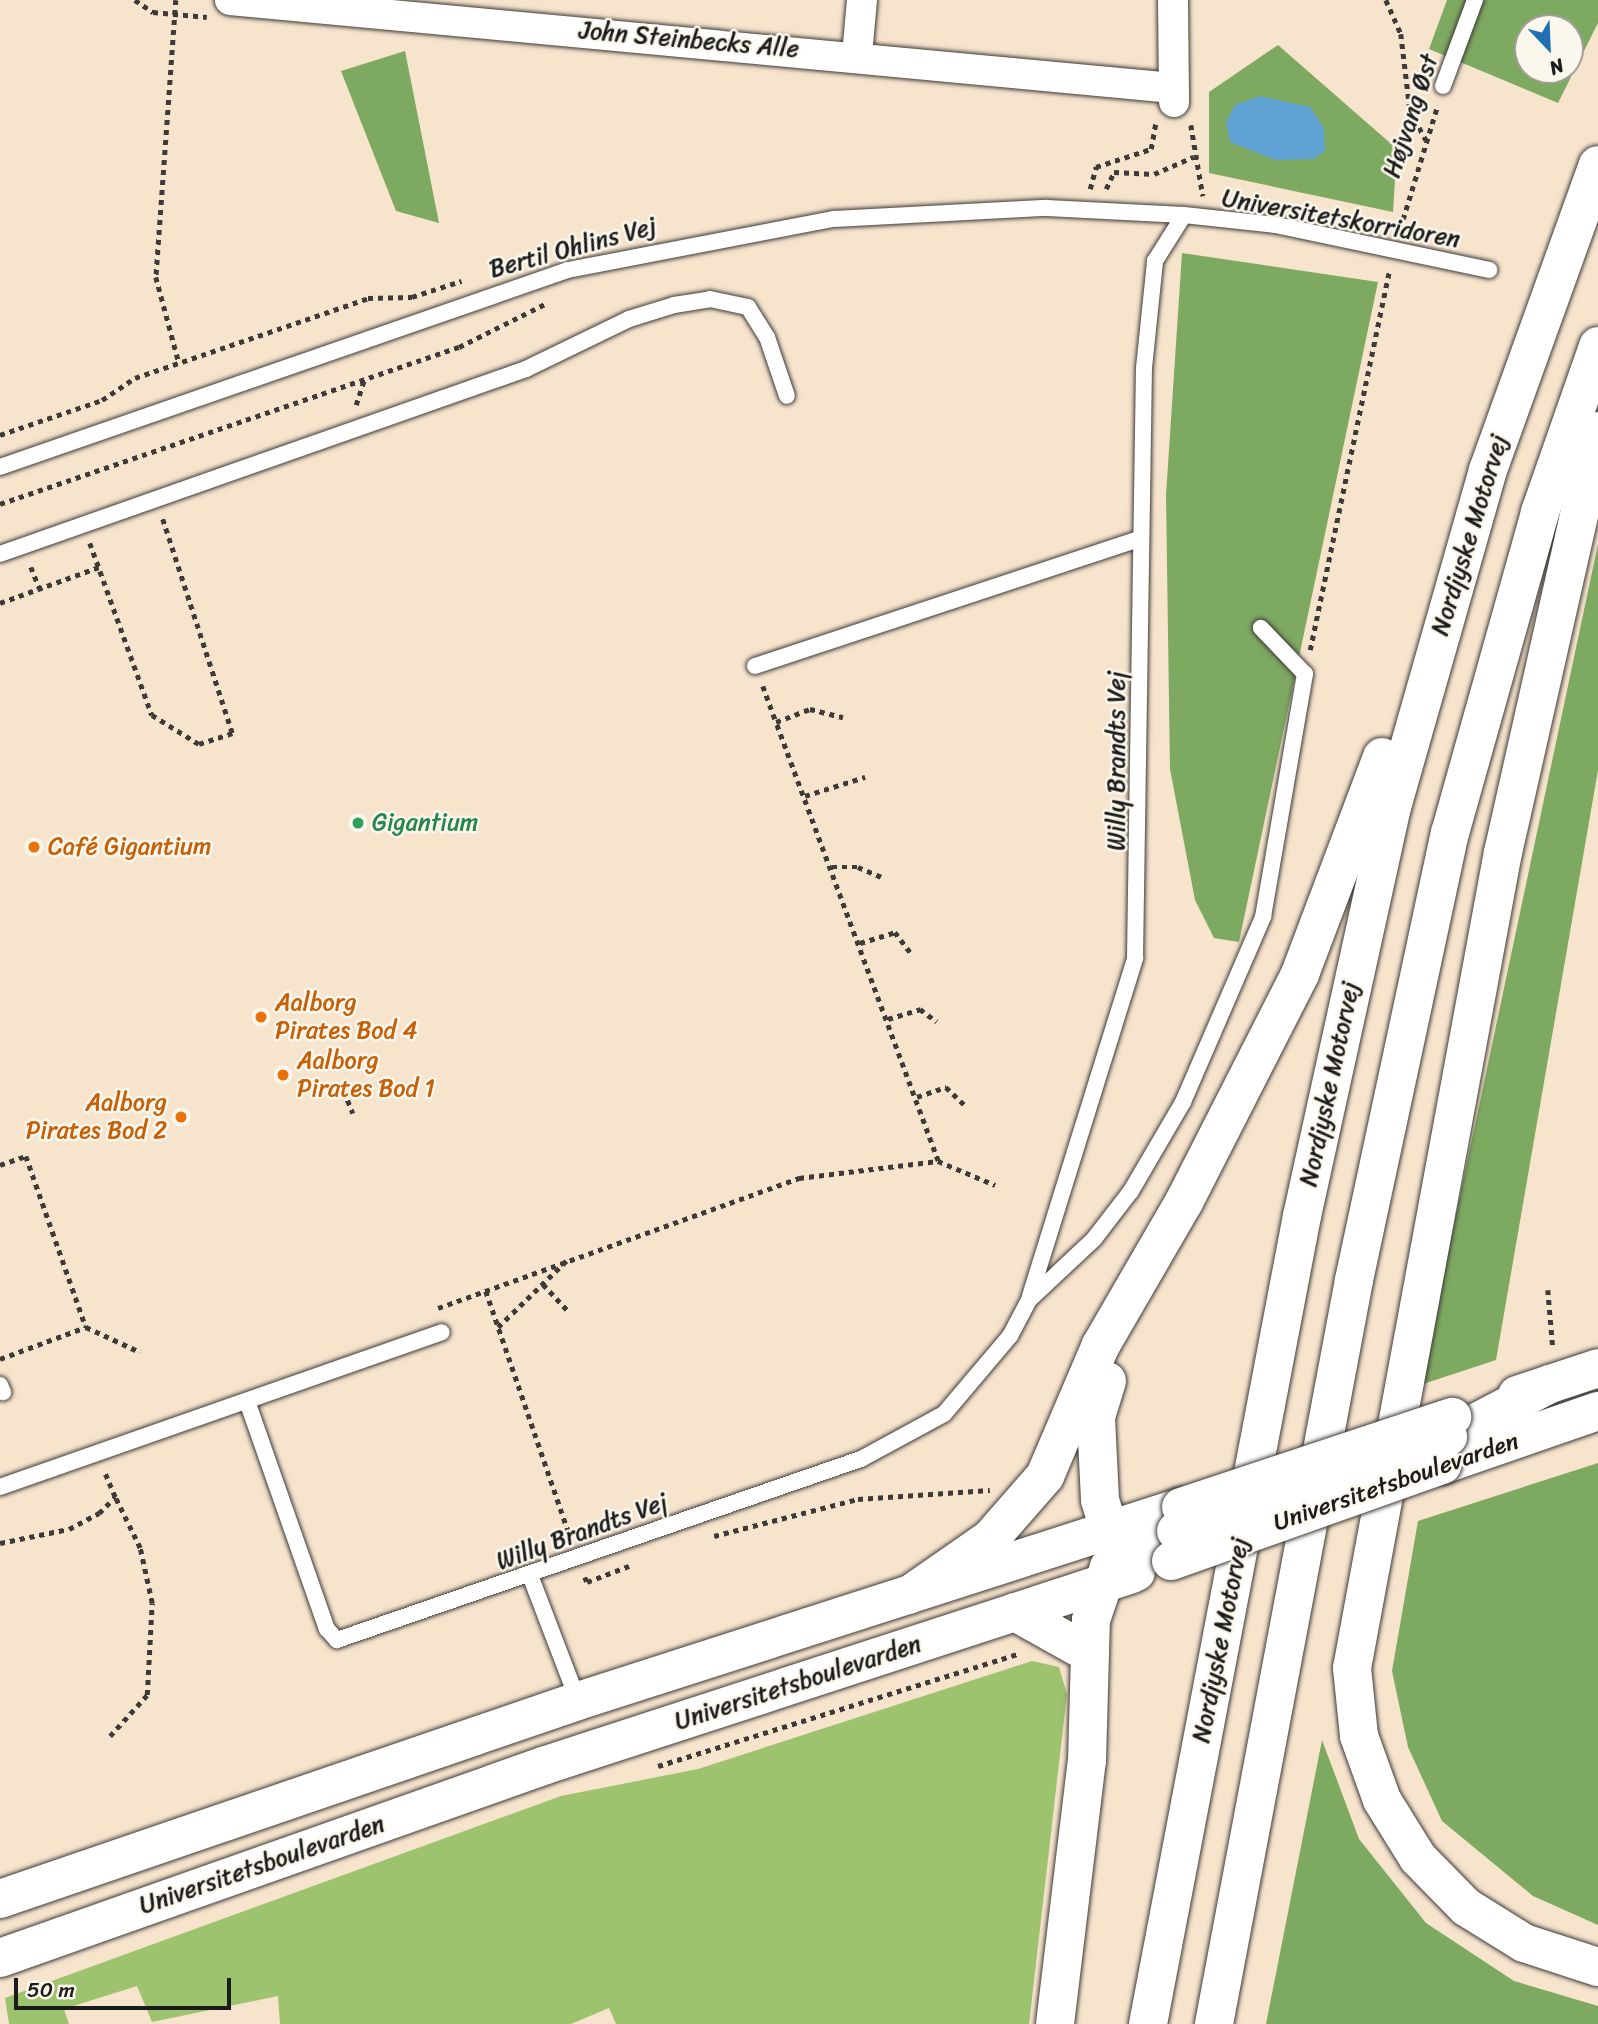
<!DOCTYPE html>
<meta charset="utf-8">
<style>
body{margin:0}
#map{position:relative;width:1598px;height:2024px;overflow:hidden;background:#f7e4cd;font-family:Sriracha,sans-serif}
div>[style]{position:absolute}
.green>*{inset:0;background:#9dc36e}
.forest>*{inset:0;background:#7ea961}
.water>*{inset:0;background:#60a2d4}
.path>*{height:4.5px;margin-top:-2.25px;transform-origin:0;background:repeating-linear-gradient(90deg,#3d3a37 0 5px,transparent 0 10px)}
.roads{filter:drop-shadow(0 0 2px #3d3a37) drop-shadow(0 0 2px #3d3a37)}
.lane>*{height:16px;margin:-8px;padding:0 8px;transform-origin:8px;border-radius:8px;background:#fff}
.street>*{height:30px;margin:-15px;padding:0 15px;transform-origin:15px;border-radius:15px;background:#fff}
.secondary>*{height:38px;margin:-19px;padding:0 19px;transform-origin:19px;border-radius:19px;background:#fff}
.highway>*{height:38px;margin:-19px;padding:0 19px;transform-origin:19px;border-radius:19px;background:#fff}
.bridges{filter:drop-shadow(0 0 2px #3d3a37) drop-shadow(0 0 2px #3d3a37)}
.secondary-bridge>*{height:38px;margin:-19px;padding:0 19px;transform-origin:19px;border-radius:19px;background:#fff}
.highway-bridge>*{height:38px;margin:-19px;padding:0 19px;transform-origin:19px;border-radius:19px;background:#fff}
.dots>*{width:19px;height:19px;translate:-50% -50%;box-sizing:border-box;border:4px solid #fbf7ec;border-radius:50%}
span{translate:-50% -50%;white-space:nowrap;text-align:center;line-height:1.15;-webkit-text-stroke:5px #fbf7ec;paint-order:stroke}
.street-label{font-size:24px;color:#1c1c1c}
.leisure-label{font-size:24px;color:#27864d}
.left{translate:0 -50%;text-align:left}
.food-label{font-size:24px;color:#c56008}
.right{translate:-100% -50%;text-align:right}
.north{position:absolute;left:1514px;top:14px;width:70px;height:70px;box-sizing:border-box;background:#fbf7ec;border:2px solid #a29f99;border-radius:50%;rotate:157deg;font-size:19px;font-weight:700;line-height:28px;text-align:center;color:#1c1c1c}
.north::after{content:'';display:block;margin:auto;width:24px;height:32px;background:#1f6fb2;clip-path:polygon(50% 0,100% 100%,50% 72%,0 100%)}
.scale{position:absolute;left:14px;top:1978px;width:217px;height:32px;box-sizing:border-box;border:4px solid #1c1c1c;border-top:0;padding-left:9px;font-size:21px;line-height:24px;white-space:nowrap;color:#1c1c1c;-webkit-text-stroke:5px #fbf7ec;paint-order:stroke}
</style>
<div id="map">
<div class="green">
<i style="clip-path:polygon(1032px 1661px,1059px 1667px,1067px 1694px,1029px 2024px,616px 2024px,609px 2008px,571px 2024px,280px 2024px,278px 1996px,152px 2022px,137px 1986px,64px 2009px,69px 2024px,9px 2024px,5px 1998px,561px 1796px,698px 1769px)"></i>
</div>
<div class="forest">
<i style="clip-path:polygon(evenodd,1447px 0,1598px 0,1598px 23px,1558px 103px,1429px 49px,1447px 0,1528px 28px,1570px 28px,1570px 70px,1528px 70px,1528px 28px)"></i>
<i style="clip-path:polygon(1278px 45px,1397px 149px,1393px 212px,1209px 173px,1209px 92px)"></i>
<i style="clip-path:polygon(405px 51px,439px 223px,396px 211px,341px 71px)"></i>
<i style="clip-path:polygon(1182px 253px,1378px 282px,1239px 942px,1214px 938px,1195px 900px,1170px 769px,1166px 495px)"></i>
<i style="clip-path:polygon(1598px 544px,1598px 770px,1496px 1360px,1420px 1385px)"></i>
<i style="clip-path:polygon(1598px 1463px,1598px 1925px,1533px 1896px,1442px 1821px,1408px 1747px,1392px 1671px,1418px 1521px)"></i>
<i style="clip-path:polygon(1322px 1740px,1359px 1839px,1426px 1923px,1514px 1981px,1598px 2006px,1598px 2024px,1266px 2024px)"></i>
</div>
<div class="water">
<i style="clip-path:polygon(1260px 96px,1310px 107px,1324px 128px,1325px 151px,1314px 159px,1275px 160px,1230px 142px,1226px 122px,1235px 105px)"></i>
</div>
<div class="path">
<i style="left:135px;top:0;width:22px;rotate:34deg"></i>
<i style="left:153px;top:12px;width:54px;rotate:5.3deg"></i>
<i style="left:176px;top:0;width:278px;rotate:94.1deg"></i>
<i style="left:156px;top:277px;width:89px;rotate:75deg"></i>
<i style="left:1386px;top:0;width:37px;rotate:66deg"></i>
<i style="left:1401px;top:34px;width:77px;rotate:83.2deg"></i>
<i style="left:1410px;top:110px;width:34px;rotate:62deg"></i>
<i style="left:1191px;top:125px;width:72px;rotate:80.4deg"></i>
<i style="left:1090px;top:189px;width:23px;rotate:-75deg"></i>
<i style="left:1096px;top:167px;width:58px;rotate:-18.1deg"></i>
<i style="left:1151px;top:149px;width:27px;rotate:-80deg"></i>
<i style="left:1106px;top:189px;width:19px;rotate:-65deg"></i>
<i style="left:1114px;top:172px;width:40px;rotate:2.9deg"></i>
<i style="left:1154px;top:174px;width:43px;rotate:-23.6deg"></i>
<i style="left:1400px;top:229px;width:127px;rotate:-73.1deg"></i>
<i style="left:356px;top:405px;width:26px;rotate:-72deg"></i>
<i style="left:0;top:435px;width:108px;rotate:-18.9deg"></i>
<i style="left:102px;top:400px;width:40px;rotate:-34deg"></i>
<i style="left:135px;top:378px;width:246px;rotate:-18.9deg"></i>
<i style="left:368px;top:298px;width:44px;rotate:-1.3deg"></i>
<i style="left:412px;top:297px;width:52px;rotate:-18.1deg"></i>
<i style="left:0;top:504px;width:485px;rotate:-18.9deg"></i>
<i style="left:459px;top:347px;width:96px;rotate:-26.6deg"></i>
<i style="left:90px;top:543px;width:183px;rotate:70.2deg"></i>
<i style="left:152px;top:715px;width:55px;rotate:31.7deg"></i>
<i style="left:199px;top:744px;width:35px;rotate:-18deg"></i>
<i style="left:232px;top:733px;width:226px;rotate:-108deg"></i>
<i style="left:31px;top:567px;width:24px;rotate:68deg"></i>
<i style="left:0;top:603px;width:105px;rotate:-20deg"></i>
<i style="left:1310px;top:650px;width:386px;rotate:-78.2deg"></i>
<i style="left:763px;top:686px;width:38px;rotate:70deg"></i>
<i style="left:805px;top:796px;width:63px;rotate:-17.6deg"></i>
<i style="left:832px;top:867px;width:26px"></i>
<i style="left:858px;top:867px;width:28px;rotate:23deg"></i>
<i style="left:860px;top:943px;width:37px;rotate:-17deg"></i>
<i style="left:895px;top:932px;width:26px;rotate:53deg"></i>
<i style="left:888px;top:1019px;width:34px;rotate:-17deg"></i>
<i style="left:920px;top:1009px;width:21px;rotate:37deg"></i>
<i style="left:344px;top:1091px;width:24px;rotate:68deg"></i>
<i style="left:917px;top:1097px;width:31px;rotate:-19deg"></i>
<i style="left:946px;top:1087px;width:29px;rotate:44deg"></i>
<i style="left:938px;top:1161px;width:62px;rotate:22.8deg"></i>
<i style="left:0;top:1165px;width:28px;rotate:-19deg"></i>
<i style="left:26px;top:1156px;width:181px;rotate:70.7deg"></i>
<i style="left:543px;top:1284px;width:37px;rotate:47deg"></i>
<i style="left:1548px;top:1290px;width:58px;rotate:85.1deg"></i>
<i style="left:486px;top:1291px;width:262px;rotate:71.1deg"></i>
<i style="left:438px;top:1308px;width:384px;rotate:-19.8deg"></i>
<i style="left:799px;top:1178px;width:140px;rotate:-7deg"></i>
<i style="left:938px;top:1161px;width:468px;rotate:-110.3deg"></i>
<i style="left:776px;top:722px;width:36px;rotate:-21deg"></i>
<i style="left:810px;top:709px;width:34px;rotate:14deg"></i>
<i style="left:498px;top:1327px;width:95px;rotate:-44.1deg"></i>
<i style="left:0;top:1359px;width:92px;rotate:-20.4deg"></i>
<i style="left:86px;top:1327px;width:60px;rotate:24.8deg"></i>
<i style="left:714px;top:1536px;width:149px;rotate:-14.4deg"></i>
<i style="left:858px;top:1499px;width:132px;rotate:-3.9deg"></i>
<i style="left:0;top:1543px;width:70px;rotate:-11.5deg"></i>
<i style="left:69px;top:1529px;width:34px;rotate:-28deg"></i>
<i style="left:99px;top:1513px;width:23px;rotate:-45deg"></i>
<i style="left:115px;top:1497px;width:25px;rotate:-113deg"></i>
<i style="left:585px;top:1577px;width:5px;rotate:68deg"></i>
<i style="left:587px;top:1582px;width:45px;rotate:-20.9deg"></i>
<i style="left:110px;top:1736px;width:55px;rotate:-47.9deg"></i>
<i style="left:147px;top:1695px;width:92px;rotate:-86.9deg"></i>
<i style="left:152px;top:1603px;width:56px;rotate:-102.3deg"></i>
<i style="left:140px;top:1548px;width:57px;rotate:-116.1deg"></i>
<i style="left:658px;top:1766px;width:379px;rotate:-17.3deg"></i>
</div>
<div class="roads">
<div class="lane">
<i style="left:1443px;top:86px;width:92px;rotate:-69.6deg"></i>
<i style="left:0;top:467px;width:601px;rotate:-19.13deg"></i>
<i style="left:568px;top:270px;width:271px;rotate:-10.9deg"></i>
<i style="left:834px;top:219px;width:213px;rotate:-3deg"></i>
<i style="left:1047px;top:208px;width:137px;rotate:2.9deg"></i>
<i style="left:1184px;top:215px;width:93px;rotate:6.2deg"></i>
<i style="left:1276px;top:225px;width:218px;rotate:11.9deg"></i>
<i style="left:0;top:554px;width:558px;rotate:-19.38deg"></i>
<i style="left:526px;top:369px;width:114px;rotate:-25.9deg"></i>
<i style="left:629px;top:319px;width:47px;rotate:-17.3deg"></i>
<i style="left:674px;top:305px;width:36px;rotate:-9deg"></i>
<i style="left:710px;top:299px;width:39px;rotate:12deg"></i>
<i style="left:748px;top:307px;width:36px;rotate:58deg"></i>
<i style="left:767px;top:337px;width:62px;rotate:71.3deg"></i>
<i style="left:755px;top:666px;width:404px;rotate:-18.3deg"></i>
<i style="left:1030px;top:1296px;width:354px;rotate:-72.7deg"></i>
<i style="left:1135px;top:958px;width:590px;rotate:-89.13deg"></i>
<i style="left:1144px;top:368px;width:108px;rotate:-84.1deg"></i>
<i style="left:1155px;top:261px;width:54px;rotate:-57.8deg"></i>
<i style="left:0;top:1385px;width:8px;rotate:67deg"></i>
<i style="left:247px;top:1401px;width:242px;rotate:70.7deg"></i>
<i style="left:327px;top:1629px;width:15px;rotate:48deg"></i>
<i style="left:337px;top:1640px;width:554px;rotate:-19.06deg"></i>
<i style="left:861px;top:1459px;width:94px;rotate:-28.5deg"></i>
<i style="left:944px;top:1414px;width:102px;rotate:-49.8deg"></i>
<i style="left:1010px;top:1336px;width:41px;rotate:-62.2deg"></i>
<i style="left:1029px;top:1300px;width:89px;rotate:-43.2deg"></i>
<i style="left:1094px;top:1239px;width:61px;rotate:-52.4deg"></i>
<i style="left:1131px;top:1191px;width:103px;rotate:-59.7deg"></i>
<i style="left:1183px;top:1102px;width:202px;rotate:-66.6deg"></i>
<i style="left:1263px;top:917px;width:247px;rotate:-80.2deg"></i>
<i style="left:1305px;top:674px;width:64px;rotate:-133.7deg"></i>
<i style="left:0;top:1487px;width:468px;rotate:-19.3deg"></i>
<i style="left:530px;top:1575px;width:135px;rotate:69.1deg"></i>
</div>
<div class="street">
<i style="left:230px;top:0;width:947px;rotate:5.33deg"></i>
<i style="left:1173px;top:0;width:102px;rotate:89.4deg"></i>
<i style="left:857px;top:55px;width:55px;rotate:-84.8deg"></i>
</div>
<div class="secondary">
<i style="left:1517px;top:1395px;width:85px;rotate:-18.4deg"></i>
<i style="left:1442px;top:1465px;width:165px;rotate:-19.1deg"></i>
<i style="left:0;top:1899px;width:611px;rotate:-18.91deg"></i>
<i style="left:578px;top:1701px;width:633px;rotate:-17.83deg"></i>
<i style="left:0;top:1958px;width:579px;rotate:-19.47deg"></i>
<i style="left:546px;top:1765px;width:616px;rotate:-18.05deg"></i>
</div>
<div class="highway">
<i style="left:1598px;top:431px;width:432px;rotate:102.7deg"></i>
<i style="left:1503px;top:852px;width:830px;rotate:100.48deg"></i>
<i style="left:1352px;top:1668px;width:68px;rotate:84.1deg"></i>
<i style="left:1359px;top:1736px;width:68px;rotate:70.2deg"></i>
<i style="left:1382px;top:1800px;width:68px;rotate:58.2deg"></i>
<i style="left:1418px;top:1858px;width:69px;rotate:45.6deg"></i>
<i style="left:1466px;top:1907px;width:68px;rotate:31.8deg"></i>
<i style="left:1524px;top:1943px;width:78px;rotate:18deg"></i>
<i style="left:1107px;top:1381px;width:39px;rotate:107deg"></i>
<i style="left:1096px;top:1418px;width:82px;rotate:87.2deg"></i>
<i style="left:1100px;top:1500px;width:31px;rotate:73deg"></i>
<i style="left:1109px;top:1530px;width:50px;rotate:57.3deg"></i>
<i style="left:1448px;top:1437px;width:115px;rotate:-27.5deg"></i>
<i style="left:909px;top:1595px;width:98px;rotate:-34.7deg"></i>
<i style="left:990px;top:1539px;width:84px;rotate:-48.9deg"></i>
<i style="left:1045px;top:1476px;width:142px;rotate:-66.9deg"></i>
<i style="left:1101px;top:1345px;width:165px;rotate:-59.9deg"></i>
<i style="left:1184px;top:1202px;width:256px;rotate:-63deg"></i>
<i style="left:1300px;top:974px;width:232px;rotate:-69.3deg"></i>
<i style="left:1015px;top:1612px;width:86px;rotate:29.2deg"></i>
<i style="left:1055px;top:2024px;width:265px;rotate:-83.1deg"></i>
<i style="left:1087px;top:1761px;width:141px;rotate:-88.4deg"></i>
<i style="left:1091px;top:1620px;width:56px;rotate:-71.2deg"></i>
<i style="left:1109px;top:1567px;width:36px;rotate:-36deg"></i>
<i style="left:1138px;top:1546px;width:41px;rotate:-21.5deg"></i>
<i style="left:1148px;top:2024px;width:823px;rotate:-79.21deg"></i>
<i style="left:1302px;top:1216px;width:419px;rotate:-77.6deg"></i>
<i style="left:1392px;top:807px;width:350px;rotate:-74.1deg"></i>
<i style="left:1488px;top:470px;width:324px;rotate:-70.2deg"></i>
<i style="left:1214px;top:2024px;width:757px;rotate:-79.34deg"></i>
<i style="left:1354px;top:1280px;width:457px;rotate:-77.9deg"></i>
<i style="left:1450px;top:833px;width:333px;rotate:-74.3deg"></i>
<i style="left:1540px;top:512px;width:176px;rotate:-70.7deg"></i>
</div>
</div>
<div class="bridges">
<div class="secondary-bridge">
<i style="left:1181px;top:1507px;width:286px;rotate:-18.4deg"></i>
<i style="left:1171px;top:1561px;width:288px;rotate:-19.5deg"></i>
</div>
<div class="highway-bridge">
<i style="left:1176px;top:1531px;width:288px;rotate:-19.1deg"></i>
</div>
</div>
<div class="dots">
<i style="left:358px;top:823px;background:#2e9e5b"></i>
<i style="left:34px;top:847px;background:#e8710a"></i>
<i style="left:261px;top:1017px;background:#e8710a"></i>
<i style="left:283px;top:1075px;background:#e8710a"></i>
<i style="left:181px;top:1117px;background:#e8710a"></i>
</div>
<div class="street-label">
<span style="left:689px;top:40px;rotate:5deg">John Steinbecks Alle</span>
<span style="left:1411px;top:116px;rotate:-72deg">Højvang Øst</span>
<span style="left:1341px;top:219px;rotate:10deg">Universitetskorridoren</span>
<span style="left:573px;top:248px;rotate:-15deg">Bertil Ohlins Vej</span>
<span style="left:1470px;top:535px;rotate:-73deg">Nordjyske Motorvej</span>
<span style="left:1117px;top:761px;rotate:-90deg">Willy Brandts Vej</span>
<span style="left:1330px;top:1084px;rotate:-78deg">Nordjyske Motorvej</span>
<span style="left:1396px;top:1482px;rotate:-19deg">Universitetsboulevarden</span>
<span style="left:582px;top:1532px;rotate:-20deg">Willy Brandts Vej</span>
<span style="left:1221px;top:1640px;rotate:-79deg">Nordjyske Motorvej</span>
<span style="left:798px;top:1683px;rotate:-18deg">Universitetsboulevarden</span>
<span style="left:262px;top:1865px;rotate:-19deg">Universitetsboulevarden</span>
</div>
<div class="leisure-label">
<span class="left" style="left:372px;top:823px">Gigantium</span>
</div>
<div class="food-label">
<span class="left" style="left:48px;top:847px">Café Gigantium</span>
<span class="left" style="left:275px;top:1017px">Aalborg<br>Pirates Bod 4</span>
<span class="left" style="left:297px;top:1075px">Aalborg<br>Pirates Bod 1</span>
<span class="right" style="left:167px;top:1117px">Aalborg<br>Pirates Bod 2</span>
</div>
<div class="north">N</div>
<div class="scale">50 m</div>
</div>
